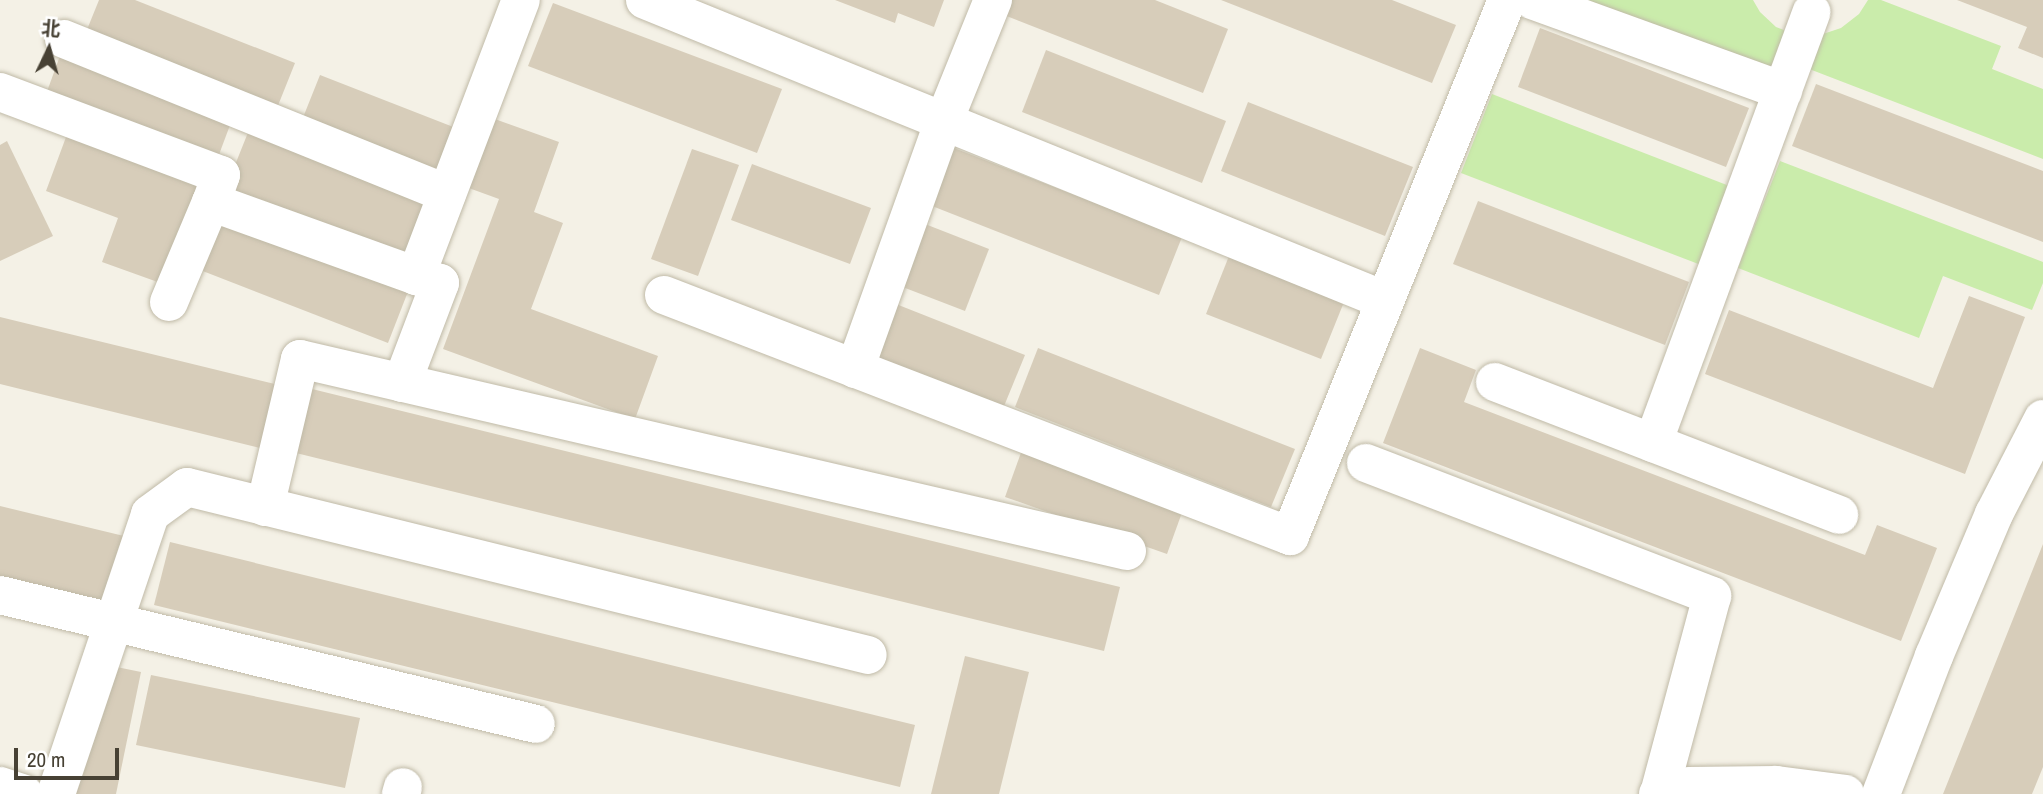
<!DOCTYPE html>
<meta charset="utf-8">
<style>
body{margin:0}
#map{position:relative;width:2043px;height:794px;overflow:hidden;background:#f4f1e6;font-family:"Archivo Narrow","Noto Sans SC",sans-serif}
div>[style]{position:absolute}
.green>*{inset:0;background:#caecab}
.building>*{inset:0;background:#d7cdba}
.roads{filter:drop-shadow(0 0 2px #c0baa7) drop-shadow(0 0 2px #c0baa7)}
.minor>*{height:38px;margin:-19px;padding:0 19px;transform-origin:19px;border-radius:19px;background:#fff}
span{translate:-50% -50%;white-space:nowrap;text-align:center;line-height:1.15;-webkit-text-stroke:5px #fff;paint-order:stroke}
.north{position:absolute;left:14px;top:14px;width:70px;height:70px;-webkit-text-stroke:5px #fff;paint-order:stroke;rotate:5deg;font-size:19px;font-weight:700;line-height:28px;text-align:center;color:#474134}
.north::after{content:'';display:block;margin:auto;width:24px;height:32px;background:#474134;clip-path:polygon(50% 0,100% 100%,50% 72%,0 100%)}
.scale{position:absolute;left:14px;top:748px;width:105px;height:32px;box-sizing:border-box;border:4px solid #474134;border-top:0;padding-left:9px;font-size:21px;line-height:24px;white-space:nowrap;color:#474134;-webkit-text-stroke:5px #fff;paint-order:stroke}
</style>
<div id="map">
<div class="green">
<i style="clip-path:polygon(1589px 0,1753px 0,1760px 12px,1776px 27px,1797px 35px,1820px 35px,1841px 28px,1859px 14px,1868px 0,1881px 0,2001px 46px,1992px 69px,2043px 89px,2043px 159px,1778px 57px,1770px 74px,1587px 4px)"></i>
<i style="clip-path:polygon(1492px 94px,1732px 187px,1701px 265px,1461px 173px)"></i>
<i style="clip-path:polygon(1780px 161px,2043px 262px,2043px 283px,2032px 310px,1943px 276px,1919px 338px,1738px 268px)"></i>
</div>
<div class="building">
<i style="clip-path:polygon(99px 0,135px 0,295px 63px,273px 118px,82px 42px)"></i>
<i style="clip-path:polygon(835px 0,944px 0,934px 27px,898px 13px,895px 23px)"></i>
<i style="clip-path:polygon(1010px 0,1155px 0,1228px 29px,1203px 93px,1004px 15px)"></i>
<i style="clip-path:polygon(1221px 0,1392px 0,1456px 25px,1432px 83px)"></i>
<i style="clip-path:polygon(1957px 0,2043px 0,2043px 58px,2018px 48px,2027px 27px)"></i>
<i style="clip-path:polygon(553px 3px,782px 89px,757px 153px,528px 66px)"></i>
<i style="clip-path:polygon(1540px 28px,1749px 108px,1726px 167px,1518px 87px)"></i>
<i style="clip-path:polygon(1046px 50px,1226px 121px,1202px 183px,1022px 112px)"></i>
<i style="clip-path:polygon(61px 53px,233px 117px,217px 160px,45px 97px)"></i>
<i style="clip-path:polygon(320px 75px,461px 130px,440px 185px,298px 130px)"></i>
<i style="clip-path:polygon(1816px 84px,2043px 171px,2043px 242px,1792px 146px)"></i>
<i style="clip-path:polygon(1248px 102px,1413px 167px,1385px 236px,1221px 171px)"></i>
<i style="clip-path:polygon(492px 118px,559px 142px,534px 212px,563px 223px,531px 309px,658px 356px,635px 419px,443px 349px,499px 199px,466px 187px)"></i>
<i style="clip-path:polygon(251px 125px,430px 193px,404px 259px,225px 190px)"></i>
<i style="clip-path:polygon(69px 129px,205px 179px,166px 285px,102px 262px,118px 218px,46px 191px)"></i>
<i style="clip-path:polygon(7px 141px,53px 236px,0 261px,0 145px)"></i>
<i style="clip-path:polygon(954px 148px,1182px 237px,1159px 295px,932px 206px)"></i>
<i style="clip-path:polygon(692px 149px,739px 165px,698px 276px,651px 259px)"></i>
<i style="clip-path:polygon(752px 164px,871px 208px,850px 264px,731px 220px)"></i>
<i style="clip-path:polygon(1478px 201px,1689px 282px,1665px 345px,1453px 264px)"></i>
<i style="clip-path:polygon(216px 214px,409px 289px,388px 343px,195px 268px)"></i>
<i style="clip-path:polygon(925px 224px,989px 249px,965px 311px,900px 286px)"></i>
<i style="clip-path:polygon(1229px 256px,1344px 302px,1321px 359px,1206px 314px)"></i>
<i style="clip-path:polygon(1969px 296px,2025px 317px,1965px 474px,1705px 374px,1729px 310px,1933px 388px)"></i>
<i style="clip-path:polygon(896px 304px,1025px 355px,1002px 411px,874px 361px)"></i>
<i style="clip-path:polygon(0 317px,283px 386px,268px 450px,0 384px)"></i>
<i style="clip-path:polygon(1038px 348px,1295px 449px,1271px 507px,1015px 407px)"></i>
<i style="clip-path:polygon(1420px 348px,1476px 370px,1464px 402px,1865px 555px,1877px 525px,1937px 548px,1901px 641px,1383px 443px)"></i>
<i style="clip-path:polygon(312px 389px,1120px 587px,1104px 651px,296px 453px)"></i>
<i style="clip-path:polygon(1022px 450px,1184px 507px,1167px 554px,1005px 497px)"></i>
<i style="clip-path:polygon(0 506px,128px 537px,111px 606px,0 578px)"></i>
<i style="clip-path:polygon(170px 542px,915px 725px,900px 787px,154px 605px)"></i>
<i style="clip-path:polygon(2043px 544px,2043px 767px,2032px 794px,1943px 794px)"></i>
<i style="clip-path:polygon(965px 656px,1029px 672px,999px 794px,931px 794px)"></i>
<i style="clip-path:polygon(102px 664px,141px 672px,116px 794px,76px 794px)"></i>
<i style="clip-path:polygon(151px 675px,360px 718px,345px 788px,136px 745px)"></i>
</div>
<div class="roads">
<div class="minor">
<i style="left:645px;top:0;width:798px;rotate:22.09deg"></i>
<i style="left:1532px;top:0;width:267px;rotate:19.9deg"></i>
<i style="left:64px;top:39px;width:413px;rotate:22deg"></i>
<i style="left:0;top:92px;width:236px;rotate:20.6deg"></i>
<i style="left:221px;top:175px;width:29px;rotate:110deg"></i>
<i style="left:664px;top:295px;width:671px;rotate:21.06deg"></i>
<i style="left:1290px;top:536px;width:578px;rotate:-67.96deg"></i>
<i style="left:169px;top:302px;width:108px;rotate:-67.2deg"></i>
<i style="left:211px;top:202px;width:218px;rotate:19.8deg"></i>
<i style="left:416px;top:276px;width:295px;rotate:-69.2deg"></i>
<i style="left:855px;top:369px;width:263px;rotate:-70.3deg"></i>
<i style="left:944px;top:121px;width:131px;rotate:-68deg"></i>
<i style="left:1495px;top:382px;width:369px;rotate:21.1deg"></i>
<i style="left:402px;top:383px;width:107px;rotate:-69.2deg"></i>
<i style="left:440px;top:283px;width:25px;rotate:-164deg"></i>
<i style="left:1653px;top:443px;width:459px;rotate:-69.8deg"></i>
<i style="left:1366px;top:463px;width:371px;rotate:21deg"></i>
<i style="left:1712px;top:596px;width:205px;rotate:105deg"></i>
<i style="left:265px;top:507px;width:152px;rotate:-76.7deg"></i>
<i style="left:300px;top:359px;width:849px;rotate:13.07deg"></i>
<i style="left:0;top:595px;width:551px;rotate:13.53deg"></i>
<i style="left:0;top:786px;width:25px;rotate:18deg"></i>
<i style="left:56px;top:794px;width:295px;rotate:-71.4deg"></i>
<i style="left:150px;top:514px;width:46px;rotate:-36.1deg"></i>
<i style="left:187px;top:487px;width:701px;rotate:13.86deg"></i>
<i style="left:401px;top:794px;width:7px;rotate:-74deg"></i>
<i style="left:1658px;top:794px;width:32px;rotate:-14deg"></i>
<i style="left:1689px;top:786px;width:87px;rotate:-0.7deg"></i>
<i style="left:1776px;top:785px;width:70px;rotate:7.4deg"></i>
<i style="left:1881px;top:794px;width:148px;rotate:-69deg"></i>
<i style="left:1934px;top:656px;width:154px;rotate:-67.1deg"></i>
<i style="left:1994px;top:514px;width:107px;rotate:-62.7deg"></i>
</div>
</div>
<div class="north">北</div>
<div class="scale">20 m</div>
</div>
